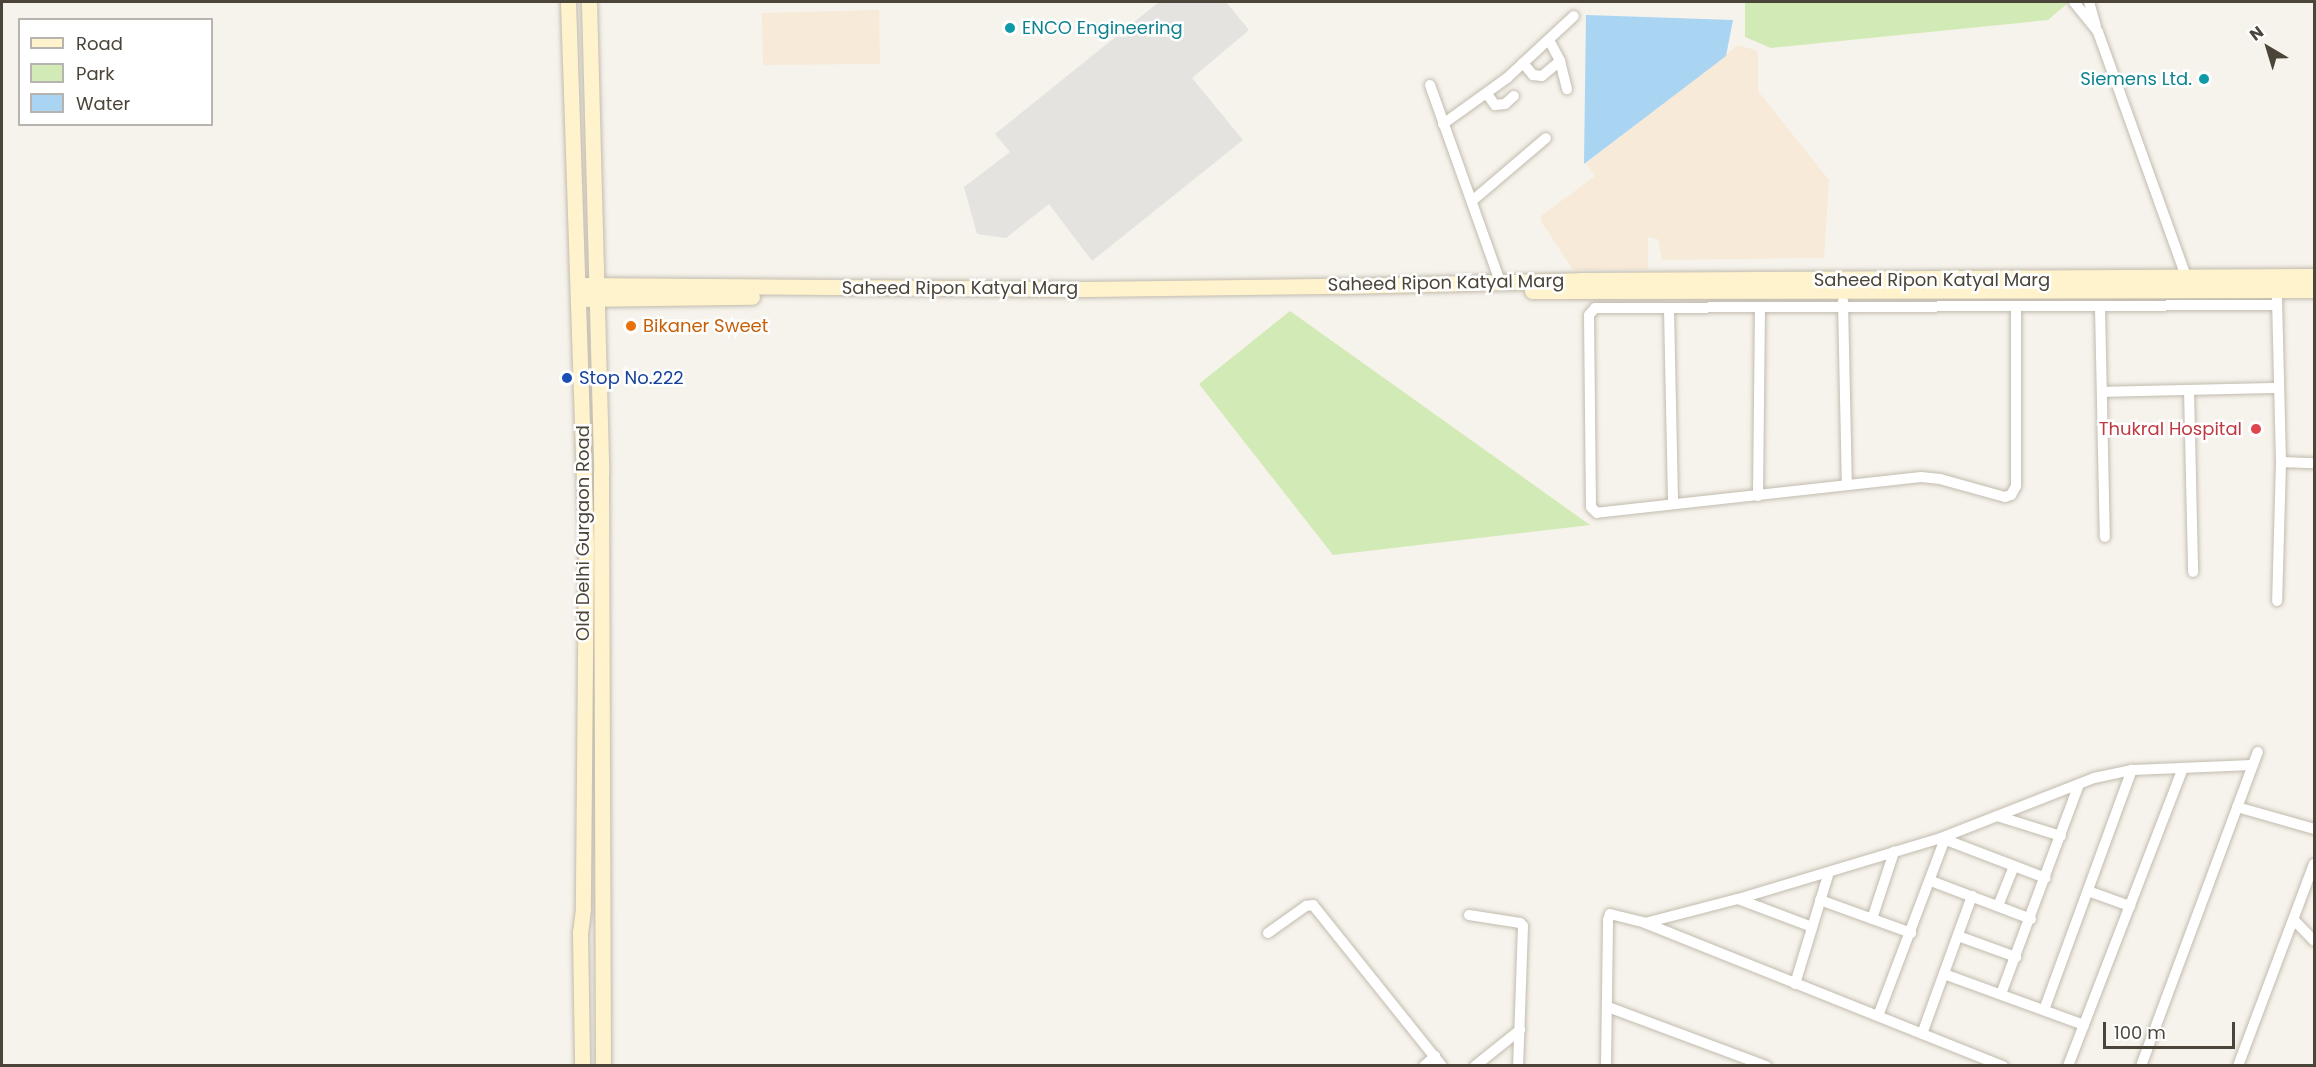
<!DOCTYPE html>
<style>
body{margin:0}
#map{position:relative;width:2316px;height:1067px;overflow:hidden;background:#f6f3ec;font-family:Poppins,sans-serif}
div>[style]{position:absolute}
.commercial>*{inset:0;background:#f7ead8}
.green>*{inset:0;background:#d2eab5}
.parking>*{inset:0;background:#e5e3e0}
.water>*{inset:0;background:#a9d4f2}
.roads{filter:drop-shadow(0 0 2px #c2bbae) drop-shadow(0 0 2px #c2bbae)}
.street>*{height:10px;margin:-5px;padding:0 5px;transform-origin:5px;border-radius:5px;background:#fff}
.secondary>*{height:15px;margin:-7.5px;padding:0 7.5px;transform-origin:7.5px;border-radius:7.5px;background:#fff3cd}
.dots>*{width:16px;height:16px;translate:-50% -50%;box-sizing:border-box;border:3px solid #fff;border-radius:50%}
span{translate:-50% -50%;white-space:nowrap;text-align:center;line-height:1.15;-webkit-text-stroke:5px #fff;paint-order:stroke}
.culture-label{font-size:18px;color:#0d838f}
.left{translate:0 -50%;text-align:left}
.right{translate:-100% -50%;text-align:right}
.street-label{font-size:18px;color:#4b4439}
.food-label{font-size:18px;color:#c56008}
.transit-label{font-size:18px;color:#164399}
.health-label{font-size:18px;color:#be3a42}
.frame{position:absolute;inset:0;border:3px solid #4b4439;pointer-events:none}
.legend{position:absolute;left:18px;top:18px;width:195px;height:108px;box-sizing:border-box;background:#fff;border:2px solid #b7b4b0;margin:0;padding:8px 10px;list-style:none;font-size:18px;color:#4b4439}
.legend li{display:flex;align-items:center;gap:12px;height:30px}
.legend b{width:30px;border:2px solid #b7b4b0}
.north{position:absolute;left:2238px;top:18px;width:60px;height:60px;-webkit-text-stroke:4px #fff;paint-order:stroke;rotate:322deg;font-size:16px;font-weight:700;line-height:24px;text-align:center;color:#4b4439}
.north::after{content:'';display:block;margin:auto;width:21px;height:27px;background:#4b4439;clip-path:polygon(50% 0,100% 100%,50% 72%,0 100%)}
.scale{position:absolute;left:2103px;top:1022px;width:132px;height:27px;box-sizing:border-box;border:3px solid #4b4439;border-top:0;padding-left:8px;font-size:18px;line-height:21px;white-space:nowrap;color:#4b4439;-webkit-text-stroke:4px #fff;paint-order:stroke}
</style>
<div id="map">
<div class="commercial">
<i style="clip-path:polygon(879px 10px,880px 64px,763px 65px,762px 13px)"></i>
<i style="clip-path:polygon(1738px 45px,1758px 51px,1758px 91px,1829px 180px,1824px 258px,1662px 260px,1658px 239px,1648px 237px,1648px 269px,1573px 270px,1541px 221px,1541px 216px,1595px 176px,1586px 163px)"></i>
</div>
<div class="green">
<i style="clip-path:polygon(1745px 2px,2069px 2px,2048px 20px,1771px 48px,1745px 37px)"></i>
<i style="clip-path:polygon(1290px 311px,1590px 525px,1333px 555px,1199px 384px)"></i>
</div>
<div class="parking">
<i style="clip-path:polygon(1159px 2px,1226px 2px,1249px 30px,1192px 78px,1243px 140px,1092px 261px,1049px 204px,1006px 238px,977px 234px,964px 187px,1010px 152px,995px 134px)"></i>
</div>
<div class="water">
<i style="clip-path:polygon(1586px 15px,1733px 20px,1726px 56px,1584px 164px)"></i>
</div>
<div class="roads">
<div class="street">
<i style="left:2074px;top:2px;width:38px;rotate:51deg"></i>
<i style="left:2098px;top:32px;width:266px;rotate:70.2deg"></i>
<i style="left:2089px;top:2px;width:25px;rotate:74deg"></i>
<i style="left:1549px;top:40px;width:24px;rotate:62deg"></i>
<i style="left:1560px;top:61px;width:29px;rotate:76deg"></i>
<i style="left:1523px;top:63px;width:16px;rotate:50deg"></i>
<i style="left:1533px;top:75px;width:9px;rotate:6deg"></i>
<i style="left:1542px;top:76px;width:23px;rotate:-40deg"></i>
<i style="left:1430px;top:85px;width:209px;rotate:70.4deg"></i>
<i style="left:1487px;top:94px;width:14px;rotate:54deg"></i>
<i style="left:1495px;top:105px;width:10px;rotate:-6deg"></i>
<i style="left:1505px;top:104px;width:12px;rotate:-42deg"></i>
<i style="left:1443px;top:124px;width:79px;rotate:-35.7deg"></i>
<i style="left:1507px;top:78px;width:91px;rotate:-42.8deg"></i>
<i style="left:1472px;top:201px;width:97px;rotate:-40.4deg"></i>
<i style="left:2277px;top:299px;width:163px;rotate:88.6deg"></i>
<i style="left:2281px;top:462px;width:139px;rotate:91.6deg"></i>
<i style="left:1843px;top:301px;width:184px;rotate:88.8deg"></i>
<i style="left:2016px;top:307px;width:179px;rotate:90deg"></i>
<i style="left:2016px;top:486px;width:10px;rotate:119deg"></i>
<i style="left:2011px;top:495px;width:6px;rotate:162deg"></i>
<i style="left:2005px;top:497px;width:67px;rotate:-164.5deg"></i>
<i style="left:1940px;top:479px;width:19px;rotate:-174deg"></i>
<i style="left:1921px;top:477px;width:326px;rotate:173.7deg"></i>
<i style="left:1597px;top:513px;width:8px;rotate:-135deg"></i>
<i style="left:1591px;top:507px;width:192px;rotate:-90.6deg"></i>
<i style="left:1589px;top:315px;width:9px;rotate:-49deg"></i>
<i style="left:1595px;top:308px;width:682px;rotate:-0.25deg"></i>
<i style="left:2100px;top:307px;width:230px;rotate:88.8deg"></i>
<i style="left:1669px;top:309px;width:195px;rotate:88.8deg"></i>
<i style="left:2189px;top:390px;width:182px;rotate:88.7deg"></i>
<i style="left:2102px;top:392px;width:177px;rotate:-1.3deg"></i>
<i style="left:2281px;top:462px;width:33px;rotate:2deg"></i>
<i style="left:1758px;top:496px;width:189px;rotate:-89.4deg"></i>
<i style="left:2237px;top:807px;width:80px;rotate:15.9deg"></i>
<i style="left:1997px;top:816px;width:67px;rotate:17.4deg"></i>
<i style="left:1941px;top:838px;width:112px;rotate:20.9deg"></i>
<i style="left:1931px;top:881px;width:107px;rotate:20.8deg"></i>
<i style="left:2088px;top:891px;width:45px;rotate:19.7deg"></i>
<i style="left:1738px;top:899px;width:79px;rotate:20.7deg"></i>
<i style="left:1820px;top:900px;width:97px;rotate:19.9deg"></i>
<i style="left:1998px;top:906px;width:43px;rotate:-68.2deg"></i>
<i style="left:1469px;top:915px;width:52px;rotate:8.9deg"></i>
<i style="left:1520px;top:923px;width:4px;rotate:45deg"></i>
<i style="left:1523px;top:926px;width:140px;rotate:92deg"></i>
<i style="left:1872px;top:919px;width:71px;rotate:-71.8deg"></i>
<i style="left:2294px;top:920px;width:29px;rotate:46deg"></i>
<i style="left:1645px;top:923px;width:386px;rotate:21.8deg"></i>
<i style="left:1268px;top:933px;width:47px;rotate:-35.4deg"></i>
<i style="left:1306px;top:906px;width:7px;rotate:-8deg"></i>
<i style="left:1313px;top:905px;width:206px;rotate:51.3deg"></i>
<i style="left:1958px;top:936px;width:62px;rotate:19.9deg"></i>
<i style="left:1944px;top:974px;width:149px;rotate:20deg"></i>
<i style="left:1795px;top:984px;width:117px;rotate:-73.1deg"></i>
<i style="left:2001px;top:994px;width:224px;rotate:-69.6deg"></i>
<i style="left:1608px;top:1007px;width:169px;rotate:20.5deg"></i>
<i style="left:2044px;top:1010px;width:256px;rotate:-69.9deg"></i>
<i style="left:1878px;top:1016px;width:189px;rotate:-69.3deg"></i>
<i style="left:1922px;top:1034px;width:147px;rotate:-70.1deg"></i>
<i style="left:1424px;top:1066px;width:15px;rotate:-42deg"></i>
<i style="left:1475px;top:1066px;width:58px;rotate:-38.7deg"></i>
<i style="left:1606px;top:1066px;width:146px;rotate:-89.2deg"></i>
<i style="left:1608px;top:920px;width:6px;rotate:-72deg"></i>
<i style="left:1610px;top:914px;width:36px;rotate:14deg"></i>
<i style="left:1645px;top:923px;width:96px;rotate:-14.5deg"></i>
<i style="left:1738px;top:899px;width:212px;rotate:-16.7deg"></i>
<i style="left:1941px;top:838px;width:164px;rotate:-21.4deg"></i>
<i style="left:2094px;top:778px;width:39px;rotate:-12deg"></i>
<i style="left:2132px;top:770px;width:121px;rotate:-2.4deg"></i>
<i style="left:2068px;top:1066px;width:319px;rotate:-68.9deg"></i>
<i style="left:2141px;top:1066px;width:335px;rotate:-69.6deg"></i>
<i style="left:2238px;top:1066px;width:216px;rotate:-69.4deg"></i>
</div>
<div class="secondary">
<i style="left:568px;top:2px;width:543px;rotate:88.1deg"></i>
<i style="left:586px;top:545px;width:364px;rotate:90.5deg"></i>
<i style="left:583px;top:909px;width:23px;rotate:97deg"></i>
<i style="left:580px;top:932px;width:134px;rotate:89.1deg"></i>
<i style="left:589px;top:2px;width:471px;rotate:88.5deg"></i>
<i style="left:601px;top:473px;width:593px;rotate:89.81deg"></i>
<i style="left:578px;top:285px;width:507px;rotate:0.45deg"></i>
<i style="left:1085px;top:289px;width:258px;rotate:-0.7deg"></i>
<i style="left:1343px;top:286px;width:238px;rotate:-1.4deg"></i>
<i style="left:1581px;top:280px;width:733px;rotate:-0.31deg"></i>
<i style="left:1532px;top:291px;width:782px;rotate:-0.07deg"></i>
<i style="left:578px;top:299px;width:174px;rotate:-0.7deg"></i>
</div>
</div>
<div class="dots">
<i style="left:1010px;top:28px;background:#0f9aa8"></i>
<i style="left:2204px;top:79px;background:#0f9aa8"></i>
<i style="left:631px;top:326px;background:#e8710a"></i>
<i style="left:567px;top:378px;background:#1a4fb4"></i>
<i style="left:2256px;top:429px;background:#e0444e"></i>
</div>
<div class="culture-label">
<span class="left" style="left:1022px;top:28px">ENCO Engineering</span>
<span class="right" style="left:2192px;top:79px">Siemens Ltd.</span>
</div>
<div class="street-label">
<span style="left:1932px;top:280px">Saheed Ripon Katyal Marg</span>
<span style="left:1446px;top:283px;rotate:-1deg">Saheed Ripon Katyal Marg</span>
<span style="left:960px;top:288px">Saheed Ripon Katyal Marg</span>
<span style="left:583px;top:533px;rotate:-90deg">Old Delhi Gurgaon Road</span>
</div>
<div class="food-label">
<span class="left" style="left:643px;top:326px">Bikaner Sweet</span>
</div>
<div class="transit-label">
<span class="left" style="left:579px;top:378px">Stop No.222</span>
</div>
<div class="health-label">
<span class="right" style="left:2242px;top:429px">Thukral Hospital</span>
</div>
<div class="frame"></div>
<ul class="legend">
<li><b style="height:8px;background:#fff3cd"></b>Road</li>
<li><b style="height:16px;background:#d2eab5"></b>Park</li>
<li><b style="height:16px;background:#a9d4f2"></b>Water</li>
</ul>
<div class="north">N</div>
<div class="scale">100 m</div>
</div>
